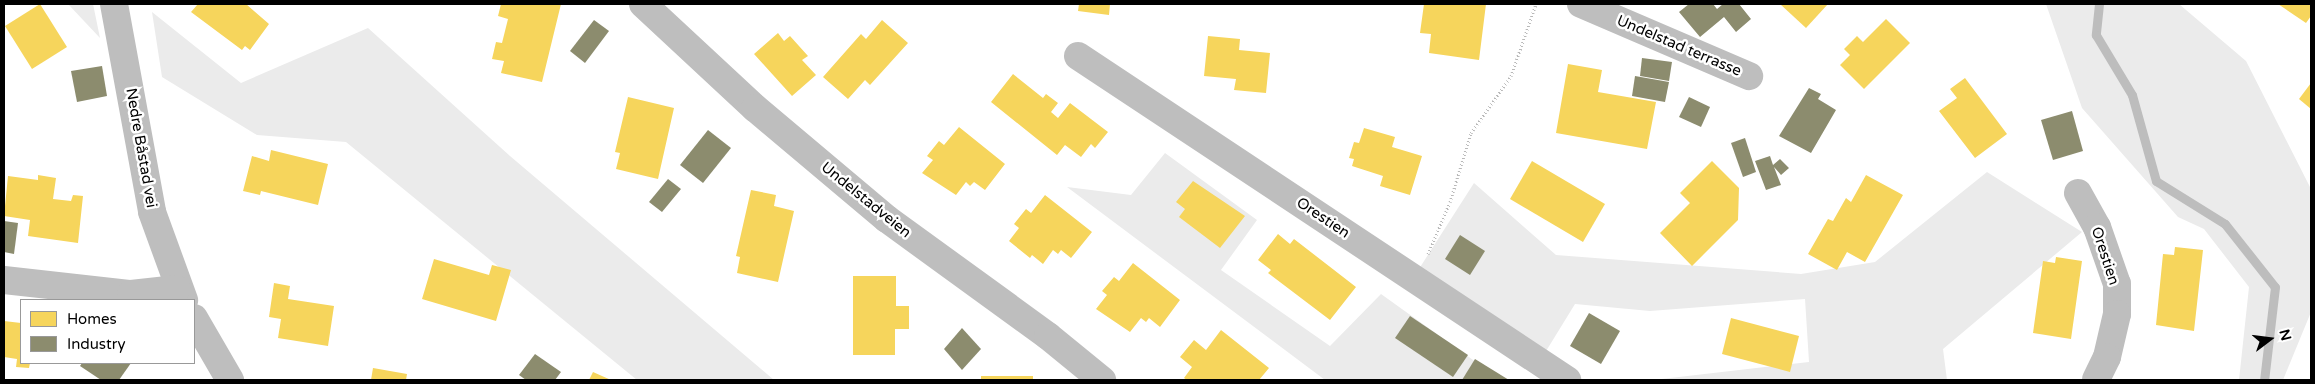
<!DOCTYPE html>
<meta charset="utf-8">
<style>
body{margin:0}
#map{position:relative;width:2315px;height:384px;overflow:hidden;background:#fff;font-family:"Varela Round",sans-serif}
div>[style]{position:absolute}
.green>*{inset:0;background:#ebebeb}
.homes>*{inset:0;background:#f6d55c}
.industry>*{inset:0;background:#8c8c6e}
.stream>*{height:9px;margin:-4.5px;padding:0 4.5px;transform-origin:4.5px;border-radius:4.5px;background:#bdbdbd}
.path>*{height:3px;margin-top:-1.5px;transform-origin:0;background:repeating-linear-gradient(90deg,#b9b9b9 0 1px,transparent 0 3.5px)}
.minor>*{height:28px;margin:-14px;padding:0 14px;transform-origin:14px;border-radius:14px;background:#bebebe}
span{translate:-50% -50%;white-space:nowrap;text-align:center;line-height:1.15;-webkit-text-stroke:5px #fff;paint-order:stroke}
.street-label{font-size:15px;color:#000}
.frame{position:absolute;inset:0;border:5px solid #000;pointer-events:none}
.legend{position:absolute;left:20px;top:299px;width:175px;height:65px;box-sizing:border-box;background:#fff;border:1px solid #999;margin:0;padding:6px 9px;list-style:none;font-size:15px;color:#000}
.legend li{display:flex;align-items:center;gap:10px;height:25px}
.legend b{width:25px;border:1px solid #999}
.north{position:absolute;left:2245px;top:314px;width:50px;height:50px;-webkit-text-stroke:4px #fff;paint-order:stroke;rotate:75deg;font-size:14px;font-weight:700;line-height:20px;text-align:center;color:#000}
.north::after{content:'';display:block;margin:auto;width:18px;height:22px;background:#000;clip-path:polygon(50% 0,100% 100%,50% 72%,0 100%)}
</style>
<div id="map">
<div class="green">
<i style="clip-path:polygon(68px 4px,93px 4px,100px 38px)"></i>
<i style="clip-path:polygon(2046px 4px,2179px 4px,2246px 61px,2311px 189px,2311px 312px,2283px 380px,2239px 380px,2249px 287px,2204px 229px,2178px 217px,2082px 108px)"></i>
<i style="clip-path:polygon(152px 12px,241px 83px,368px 28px,510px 156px,774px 380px,637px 380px,346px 142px,257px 135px,162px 77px)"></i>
<i style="clip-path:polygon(1165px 153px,1257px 220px,1221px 270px,1330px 346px,1381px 294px,1501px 380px,1325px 380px,1067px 187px,1131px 195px)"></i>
<i style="clip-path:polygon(1987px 172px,2082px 232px,1943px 349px,1947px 380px,1653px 380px,1809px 362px,1805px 299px,1650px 311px,1575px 304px,1543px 356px,1417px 272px,1474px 183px,1556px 255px,1801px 274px,1875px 262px)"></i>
</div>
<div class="homes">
<i style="clip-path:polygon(40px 4px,67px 47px,32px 69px,5px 26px)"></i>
<i style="clip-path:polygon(198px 4px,246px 4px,269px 24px,250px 50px,245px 46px,242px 50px,191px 12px)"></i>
<i style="clip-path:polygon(501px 4px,561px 4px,542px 82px,501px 73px,504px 61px,492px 59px,496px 42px,502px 43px,508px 19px,498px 16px)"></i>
<i style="clip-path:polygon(1079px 4px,1110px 4px,1109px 15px,1078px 11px)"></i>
<i style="clip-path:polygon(1424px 4px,1486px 4px,1479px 60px,1429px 53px,1431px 34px,1420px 33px)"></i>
<i style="clip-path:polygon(1780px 4px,1828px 4px,1806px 28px)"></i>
<i style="clip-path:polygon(2278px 4px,2311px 4px,2311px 16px,2306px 23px)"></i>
<i style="clip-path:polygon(1886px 19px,1910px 43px,1864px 89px,1840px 65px,1850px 55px,1844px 49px,1857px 36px,1863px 42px)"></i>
<i style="clip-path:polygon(882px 20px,908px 43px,870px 85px,865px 80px,848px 99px,823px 77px,861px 34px,866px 39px)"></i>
<i style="clip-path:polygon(778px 33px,784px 41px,790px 36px,808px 56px,802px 60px,816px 75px,792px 96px,754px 54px)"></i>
<i style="clip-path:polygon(1208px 36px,1240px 39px,1239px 50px,1270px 53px,1266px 93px,1234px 90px,1236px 79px,1204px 76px)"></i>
<i style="clip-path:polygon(1568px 64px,1602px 70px,1598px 92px,1656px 102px,1647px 149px,1556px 133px)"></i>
<i style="clip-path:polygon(1013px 74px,1043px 98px,1046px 94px,1058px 103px,1051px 112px,1058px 118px,1070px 103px,1108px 132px,1095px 148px,1091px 144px,1081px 157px,1065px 145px,1057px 155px,991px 102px)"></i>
<i style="clip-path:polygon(1965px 78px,2007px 134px,1975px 158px,1939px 111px,1957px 98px,1950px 89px)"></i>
<i style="clip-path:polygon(2311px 83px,2311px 109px,2299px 99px)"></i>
<i style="clip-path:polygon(628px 97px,674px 108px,658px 179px,616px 169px,620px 153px,615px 152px)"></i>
<i style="clip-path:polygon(959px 127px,1005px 164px,985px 190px,974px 182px,970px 186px,966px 182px,956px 195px,922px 173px,933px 160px,927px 156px,939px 141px,944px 145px)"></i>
<i style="clip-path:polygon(1364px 128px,1395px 137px,1392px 147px,1422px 156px,1410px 195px,1380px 186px,1383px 176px,1352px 166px,1354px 159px,1349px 158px,1354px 142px,1359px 143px)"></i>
<i style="clip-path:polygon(271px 150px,328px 164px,318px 205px,261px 191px,260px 195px,243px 191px,252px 156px,269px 161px)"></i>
<i style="clip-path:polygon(1532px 161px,1605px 204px,1583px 242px,1510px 199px)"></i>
<i style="clip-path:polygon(1712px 161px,1739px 188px,1738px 220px,1692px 266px,1660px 233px,1690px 203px,1680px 193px)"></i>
<i style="clip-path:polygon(38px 175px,56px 178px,53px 199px,71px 201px,73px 195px,83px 196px,78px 243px,28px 236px,30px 220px,4px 216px,8px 176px,38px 180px)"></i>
<i style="clip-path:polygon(1866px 175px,1903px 195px,1865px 262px,1847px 252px,1837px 270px,1808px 254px,1828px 219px,1833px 221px,1846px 198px,1851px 202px)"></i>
<i style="clip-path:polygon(1193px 181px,1245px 216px,1220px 248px,1179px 217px,1185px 209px,1176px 202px)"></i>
<i style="clip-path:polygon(751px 190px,776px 195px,774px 206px,794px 211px,778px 282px,737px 273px,740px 257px,736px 256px)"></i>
<i style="clip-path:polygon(1045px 195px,1092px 232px,1071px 258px,1061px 250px,1058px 254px,1053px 250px,1043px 264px,1032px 255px,1030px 258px,1009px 241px,1019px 228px,1014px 224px,1026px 209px,1031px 213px)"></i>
<i style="clip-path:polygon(1278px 234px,1290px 244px,1294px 239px,1356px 287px,1330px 320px,1268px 273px,1271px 270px,1258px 260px)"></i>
<i style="clip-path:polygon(2175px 247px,2203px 250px,2194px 331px,2156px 325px,2163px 254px,2174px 255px)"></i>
<i style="clip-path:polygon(2056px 257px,2082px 261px,2071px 339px,2033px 333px,2043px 261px,2055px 263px)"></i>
<i style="clip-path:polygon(434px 259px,489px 275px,492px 265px,511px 270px,496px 321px,422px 299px)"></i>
<i style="clip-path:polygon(1133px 263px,1180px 300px,1160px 327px,1149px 318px,1146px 322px,1141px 318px,1130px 332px,1096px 309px,1107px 295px,1102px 291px,1114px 277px,1119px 281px)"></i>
<i style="clip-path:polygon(853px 276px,896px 276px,896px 306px,909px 306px,909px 329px,895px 329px,895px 355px,853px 355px)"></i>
<i style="clip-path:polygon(274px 283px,290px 286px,288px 299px,334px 306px,328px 346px,278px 338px,281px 319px,269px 317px)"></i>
<i style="clip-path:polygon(1731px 318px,1799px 336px,1790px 372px,1722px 354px)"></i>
<i style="clip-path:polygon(4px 321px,21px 323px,21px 363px,30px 363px,29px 368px,16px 367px,17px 359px,4px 357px)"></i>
<i style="clip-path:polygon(1221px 330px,1269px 368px,1259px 380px,1187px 380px,1184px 378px,1192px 367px,1180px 357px,1194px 340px,1206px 350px)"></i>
<i style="clip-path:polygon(373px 368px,407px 374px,406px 380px,371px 380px)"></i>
<i style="clip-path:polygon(593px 372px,611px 380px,589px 380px)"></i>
<i style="clip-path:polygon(981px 376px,1033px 376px,1033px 380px,981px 380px)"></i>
</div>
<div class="industry">
<i style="clip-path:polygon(1689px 4px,1713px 4px,1717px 9px,1723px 4px,1739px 4px,1751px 19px,1736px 32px,1724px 17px,1700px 37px,1679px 12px)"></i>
<i style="clip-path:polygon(594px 20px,609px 31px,585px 63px,570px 51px)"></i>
<i style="clip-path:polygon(1642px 58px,1672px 62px,1669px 81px,1640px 76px)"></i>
<i style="clip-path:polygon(102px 66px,107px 96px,77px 102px,71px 71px)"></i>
<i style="clip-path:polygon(1635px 76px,1669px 82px,1665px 102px,1632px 96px)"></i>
<i style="clip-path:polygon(1809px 88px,1821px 94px,1818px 99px,1836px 110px,1811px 153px,1779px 136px)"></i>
<i style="clip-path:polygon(1689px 97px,1710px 107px,1701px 127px,1679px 117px)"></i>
<i style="clip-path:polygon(2072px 111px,2083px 151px,2053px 160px,2041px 120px)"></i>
<i style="clip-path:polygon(708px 130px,731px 148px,703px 183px,680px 165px)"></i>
<i style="clip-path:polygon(1745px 138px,1756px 172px,1743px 177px,1731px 143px)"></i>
<i style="clip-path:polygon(1770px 156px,1773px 165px,1780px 159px,1789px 168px,1781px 175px,1774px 167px,1781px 185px,1766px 190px,1755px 161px)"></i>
<i style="clip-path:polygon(668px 179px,681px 189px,662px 212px,649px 202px)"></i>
<i style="clip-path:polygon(4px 221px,18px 223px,14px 254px,4px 252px)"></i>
<i style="clip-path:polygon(1460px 235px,1485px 251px,1470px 275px,1445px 259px)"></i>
<i style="clip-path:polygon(1589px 313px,1620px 331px,1601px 364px,1570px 346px)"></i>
<i style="clip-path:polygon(1410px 316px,1468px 355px,1453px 377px,1395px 338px)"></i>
<i style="clip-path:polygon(962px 328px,981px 349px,962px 370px,944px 349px)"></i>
<i style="clip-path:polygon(535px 354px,561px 372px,555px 380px,526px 380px,519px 375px)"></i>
<i style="clip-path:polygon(1475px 359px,1509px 380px,1462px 380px)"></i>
<i style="clip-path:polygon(82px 363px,131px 363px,119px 380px,101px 380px,80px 366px)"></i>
</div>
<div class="stream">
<i style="left:2099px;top:4px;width:31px;rotate:96deg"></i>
<i style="left:2096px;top:35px;width:70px;rotate:59deg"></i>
<i style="left:2132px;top:95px;width:89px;rotate:74.4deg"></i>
<i style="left:2156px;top:181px;width:81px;rotate:31.9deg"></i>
<i style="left:2225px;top:224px;width:80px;rotate:51.6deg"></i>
<i style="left:2275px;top:287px;width:94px;rotate:96.7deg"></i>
</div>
<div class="path">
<i style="left:1428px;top:254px;width:56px;rotate:-67.1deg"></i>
<i style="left:1450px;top:202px;width:72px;rotate:-73.1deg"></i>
<i style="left:1471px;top:133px;width:70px;rotate:-54.9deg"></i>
<i style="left:1511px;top:76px;width:76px;rotate:-70.9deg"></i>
</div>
<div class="minor">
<i style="left:114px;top:4px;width:211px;rotate:79.6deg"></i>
<i style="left:152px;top:212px;width:94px;rotate:70deg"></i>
<i style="left:643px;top:4px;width:153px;rotate:42.9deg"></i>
<i style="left:755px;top:108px;width:172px;rotate:40.1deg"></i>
<i style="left:887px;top:219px;width:199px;rotate:36deg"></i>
<i style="left:1048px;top:336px;width:70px;rotate:39.2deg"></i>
<i style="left:1581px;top:4px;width:183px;rotate:23.2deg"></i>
<i style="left:1078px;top:56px;width:587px;rotate:33.53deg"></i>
<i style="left:2078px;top:193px;width:39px;rotate:61deg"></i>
<i style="left:2097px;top:227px;width:60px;rotate:70.7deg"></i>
<i style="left:2117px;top:284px;width:30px;rotate:90deg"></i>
<i style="left:2117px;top:314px;width:44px;rotate:103.1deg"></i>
<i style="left:2107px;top:357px;width:25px;rotate:116deg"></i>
<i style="left:4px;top:280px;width:128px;rotate:6.3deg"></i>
<i style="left:131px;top:294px;width:46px;rotate:-6.2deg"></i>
<i style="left:194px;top:318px;width:72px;rotate:59.9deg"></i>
</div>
<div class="street-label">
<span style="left:1679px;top:46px;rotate:23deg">Undelstad terrasse</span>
<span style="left:141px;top:148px;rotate:80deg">Nedre Båstad vei</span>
<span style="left:866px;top:200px;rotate:39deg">Undelstadveien</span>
<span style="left:1323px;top:218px;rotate:34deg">Orestien</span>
<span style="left:2105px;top:256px;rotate:72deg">Orestien</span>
</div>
<div class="frame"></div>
<ul class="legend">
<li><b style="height:14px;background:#f6d55c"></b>Homes</li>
<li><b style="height:14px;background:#8c8c6e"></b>Industry</li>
</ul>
<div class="north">N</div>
</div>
